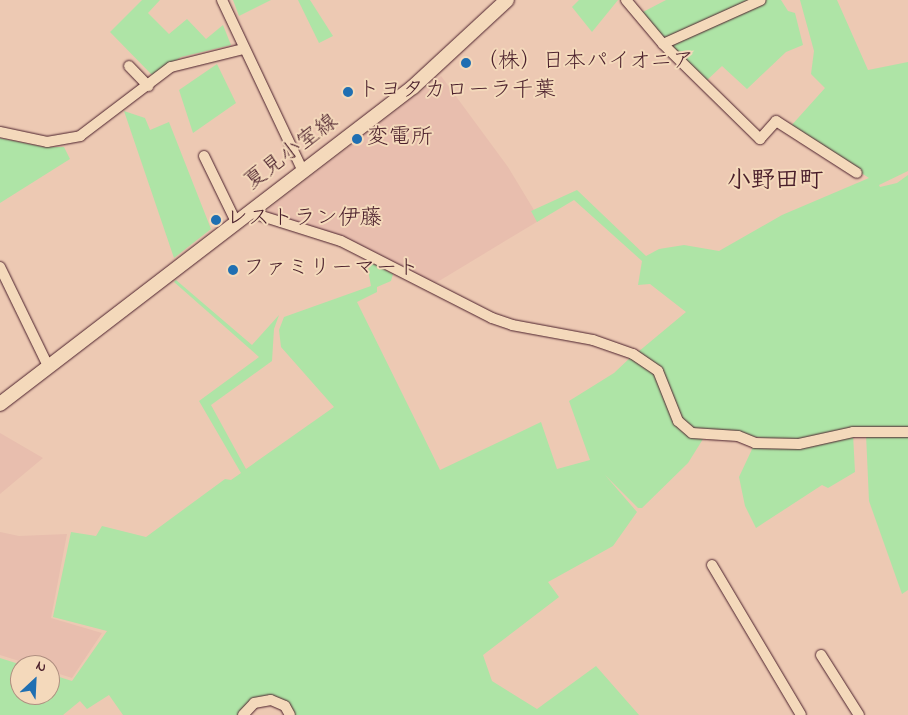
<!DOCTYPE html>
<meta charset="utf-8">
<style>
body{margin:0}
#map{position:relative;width:908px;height:715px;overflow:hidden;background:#edc9b3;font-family:"Indie Flower","Klee One",sans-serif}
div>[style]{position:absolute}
.built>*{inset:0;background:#e8beae}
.green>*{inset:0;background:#aee4a6}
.roads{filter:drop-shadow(0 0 1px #4a1f2b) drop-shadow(0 0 1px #4a1f2b)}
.street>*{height:10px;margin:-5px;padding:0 5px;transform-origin:5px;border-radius:5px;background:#f4d9bb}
.secondary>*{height:14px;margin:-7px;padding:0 7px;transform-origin:7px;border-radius:7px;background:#f4d9bb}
.dots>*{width:14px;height:14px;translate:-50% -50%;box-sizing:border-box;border:2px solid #f4d9bb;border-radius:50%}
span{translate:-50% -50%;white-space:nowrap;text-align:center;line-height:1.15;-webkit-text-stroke:4px #f4d9bb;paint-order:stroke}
.poi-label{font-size:22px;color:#4a1f2b}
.left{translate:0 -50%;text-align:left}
.street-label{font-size:22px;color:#4a1f2b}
.neighbourhood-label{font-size:24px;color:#4a1f2b;font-weight:700}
.north{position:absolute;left:10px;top:655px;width:50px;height:50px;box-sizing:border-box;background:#f4d9bb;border:1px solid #b08f81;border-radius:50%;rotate:25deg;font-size:14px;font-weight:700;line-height:20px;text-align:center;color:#4a1f2b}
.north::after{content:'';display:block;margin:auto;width:18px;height:22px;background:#1f6fb2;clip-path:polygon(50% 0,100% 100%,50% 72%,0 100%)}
</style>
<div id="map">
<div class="built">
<i style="clip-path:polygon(441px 76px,508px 167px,540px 220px,434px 284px,266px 214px,267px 210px)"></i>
<i style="clip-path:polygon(0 433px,43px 458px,0 494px)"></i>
<i style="clip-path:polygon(0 532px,19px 536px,67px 534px,51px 618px,102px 633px,72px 678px,50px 671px,50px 665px,32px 665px,0 655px)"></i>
</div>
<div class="green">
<i style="clip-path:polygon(142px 0,160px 0,148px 13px,169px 34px,187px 19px,206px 39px,223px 25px,231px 45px,181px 57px,153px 76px,110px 32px)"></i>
<i style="clip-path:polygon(233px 0,271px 0,239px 16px)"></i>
<i style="clip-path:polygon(298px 0,310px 0,333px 36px,319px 43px)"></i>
<i style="clip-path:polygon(579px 0,618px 0,592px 32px,572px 7px)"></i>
<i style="clip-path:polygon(666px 0,781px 0,788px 11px,795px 13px,803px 45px,786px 52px,747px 89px,722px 66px,705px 82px,641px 13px)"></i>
<i style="clip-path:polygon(800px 0,837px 0,868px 70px,908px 62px,908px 171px,879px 185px,880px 187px,897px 183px,908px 175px,908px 430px,799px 442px,694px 430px,680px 418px,661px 369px,638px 352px,686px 312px,650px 284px,638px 285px,642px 261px,574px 200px,537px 222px,531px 211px,577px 190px,646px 256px,659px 249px,684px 245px,719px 251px,782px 215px,869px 178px,790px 127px,825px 88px,811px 74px,814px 51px)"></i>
<i style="clip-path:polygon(217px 64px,236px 103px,193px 133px,179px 90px)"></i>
<i style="clip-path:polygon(124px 111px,145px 118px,150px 130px,169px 122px,211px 229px,174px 258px)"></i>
<i style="clip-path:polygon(0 138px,44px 147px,64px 147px,70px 159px,0 203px)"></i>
<i style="clip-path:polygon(366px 260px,393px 274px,391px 281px,377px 287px,377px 292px,357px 302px,440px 470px,541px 422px,557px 469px,590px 460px,569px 401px,614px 373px,632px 356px,650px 367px,692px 435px,703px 439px,688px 463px,642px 508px,638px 508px,605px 475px,637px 512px,613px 546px,548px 582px,559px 597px,483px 655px,492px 681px,537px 709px,596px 666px,639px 715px,294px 715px,285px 702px,272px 695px,250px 700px,238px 715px,123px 715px,109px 695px,87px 709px,80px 701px,63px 715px,0 715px,0 658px,22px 665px,20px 695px,50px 695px,50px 674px,72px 681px,107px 631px,53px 617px,71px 532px,96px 536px,102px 526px,146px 537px,225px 479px,231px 480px,241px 473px,199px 401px,259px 357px,174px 282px,176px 280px,252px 345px,279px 315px,274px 329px,272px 361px,211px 405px,246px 469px,334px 407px,281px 347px,279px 330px,284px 317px,371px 286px)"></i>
<i style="clip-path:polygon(853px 434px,855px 472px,828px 488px,822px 485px,756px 528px,745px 506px,739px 477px,754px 445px)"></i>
<i style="clip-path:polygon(866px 434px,908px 435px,908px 590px,902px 594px,869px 501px)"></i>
</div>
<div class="roads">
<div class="street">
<i style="left:222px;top:0;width:189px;rotate:64.7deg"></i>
<i style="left:626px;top:0;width:57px;rotate:49.9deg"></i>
<i style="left:663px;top:44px;width:136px;rotate:44.4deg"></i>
<i style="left:760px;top:139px;width:24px;rotate:-48deg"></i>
<i style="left:776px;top:121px;width:96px;rotate:32.7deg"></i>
<i style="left:663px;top:44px;width:107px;rotate:-24.2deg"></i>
<i style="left:129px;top:66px;width:28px;rotate:46deg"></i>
<i style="left:0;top:132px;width:48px;rotate:12deg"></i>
<i style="left:47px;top:142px;width:34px;rotate:-10deg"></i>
<i style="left:80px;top:136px;width:114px;rotate:-37.2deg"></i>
<i style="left:171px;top:67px;width:74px;rotate:-14deg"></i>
<i style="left:204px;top:156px;width:73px;rotate:64.1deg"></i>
<i style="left:249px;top:212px;width:96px;rotate:17.5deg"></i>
<i style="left:341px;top:241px;width:169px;rotate:27deg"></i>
<i style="left:492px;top:318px;width:21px;rotate:19deg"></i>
<i style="left:512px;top:325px;width:82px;rotate:10.5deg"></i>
<i style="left:593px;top:340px;width:42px;rotate:19.3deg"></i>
<i style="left:633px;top:354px;width:30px;rotate:34deg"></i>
<i style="left:658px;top:371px;width:54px;rotate:68.2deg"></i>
<i style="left:678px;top:421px;width:18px;rotate:41deg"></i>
<i style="left:692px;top:433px;width:46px;rotate:3.7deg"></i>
<i style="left:738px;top:436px;width:18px;rotate:22deg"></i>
<i style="left:755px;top:443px;width:44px;rotate:1.3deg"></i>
<i style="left:799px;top:444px;width:55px;rotate:-12.5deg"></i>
<i style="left:853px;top:432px;width:55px"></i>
<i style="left:0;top:267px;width:110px;rotate:64.1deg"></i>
<i style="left:712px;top:565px;width:174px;rotate:59.3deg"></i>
<i style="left:821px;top:655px;width:71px;rotate:57.7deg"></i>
<i style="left:243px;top:715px;width:16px;rotate:-47deg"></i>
<i style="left:254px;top:703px;width:17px;rotate:-10deg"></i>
<i style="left:271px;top:700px;width:15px;rotate:23deg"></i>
<i style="left:285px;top:706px;width:10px;rotate:61deg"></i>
</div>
<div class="secondary">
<i style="left:0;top:404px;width:521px;rotate:-37.51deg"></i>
<i style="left:413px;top:87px;width:128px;rotate:-42.8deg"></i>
</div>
</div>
<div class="dots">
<i style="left:466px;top:63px;background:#1f6fb2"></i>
<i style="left:348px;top:92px;background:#1f6fb2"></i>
<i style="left:357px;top:139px;background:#1f6fb2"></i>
<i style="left:216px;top:220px;background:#1f6fb2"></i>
<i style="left:233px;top:270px;background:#1f6fb2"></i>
</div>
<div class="poi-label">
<span class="left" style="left:476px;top:63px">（株）日本パイオニア</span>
<span class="left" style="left:358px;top:92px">トヨタカローラ千葉</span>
<span class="left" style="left:367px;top:139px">変電所</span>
<span class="left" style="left:226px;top:220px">レストラン伊藤</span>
<span class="left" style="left:243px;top:270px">ファミリーマート</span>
</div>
<div class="street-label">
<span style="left:292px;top:153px;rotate:-37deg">夏見小室線</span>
</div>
<div class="neighbourhood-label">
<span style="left:775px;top:182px">小野田町</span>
</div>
<div class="north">N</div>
</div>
